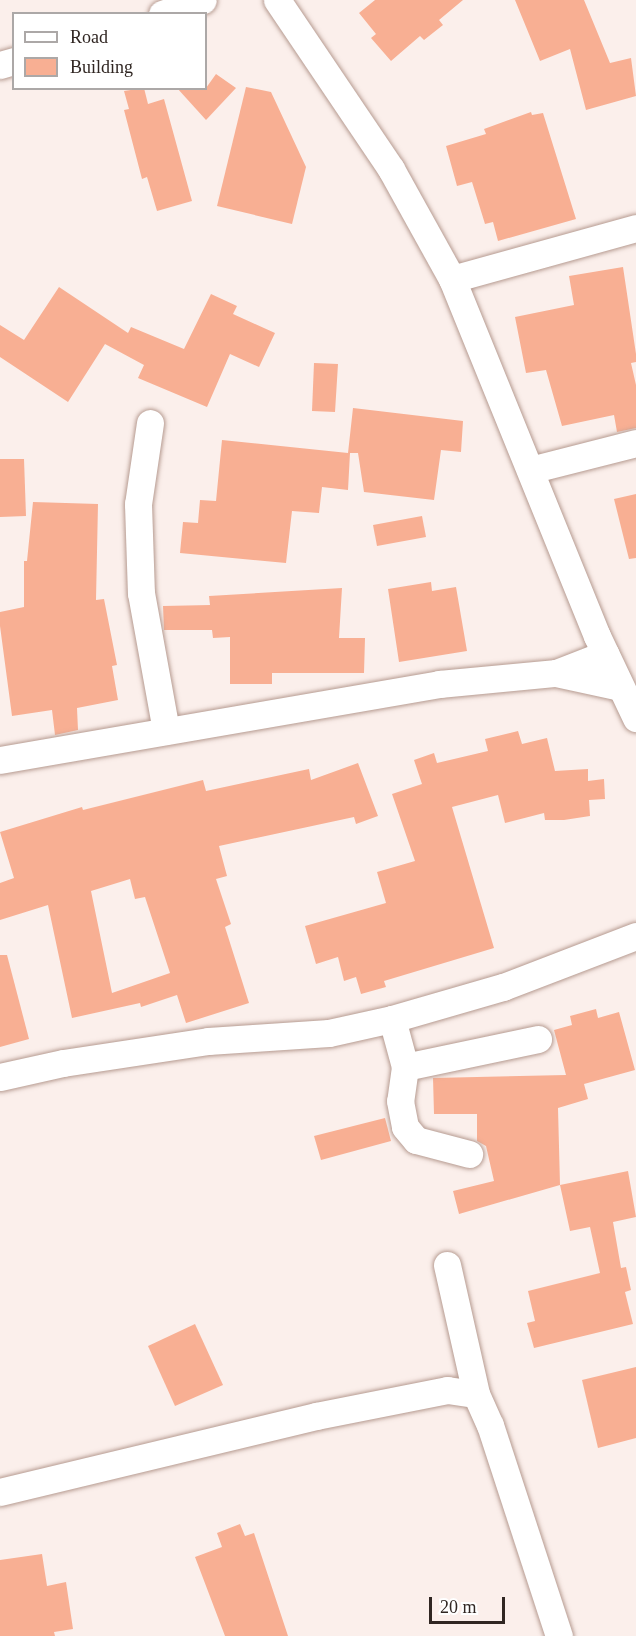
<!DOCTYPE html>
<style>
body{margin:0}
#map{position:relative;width:636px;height:1636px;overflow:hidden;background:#fbefeb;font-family:Georgia,serif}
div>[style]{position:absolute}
.building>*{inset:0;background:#f8af93}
.roads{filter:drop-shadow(0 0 2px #b69b91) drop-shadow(0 0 2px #b69b91)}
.minor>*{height:27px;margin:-13.5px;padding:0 13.5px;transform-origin:13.5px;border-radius:13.5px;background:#fff}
span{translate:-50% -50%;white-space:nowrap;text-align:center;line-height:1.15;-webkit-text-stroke:4.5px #fff;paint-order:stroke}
.legend{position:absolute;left:12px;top:12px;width:195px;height:78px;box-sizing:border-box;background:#fff;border:2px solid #aca8a7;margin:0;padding:8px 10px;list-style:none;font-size:18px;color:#302622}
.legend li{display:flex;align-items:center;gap:12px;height:30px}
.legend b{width:30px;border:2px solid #aca8a7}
.scale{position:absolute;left:429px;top:1597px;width:76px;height:27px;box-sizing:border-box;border:3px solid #302622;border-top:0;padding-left:8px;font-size:18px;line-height:21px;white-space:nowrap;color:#302622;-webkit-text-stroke:4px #fff;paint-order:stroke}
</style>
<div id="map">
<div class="building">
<i style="clip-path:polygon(375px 0,463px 0,439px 20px,443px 25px,424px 40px,420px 36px,391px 61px,371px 38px,376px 34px,359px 13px)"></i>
<i style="clip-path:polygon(515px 0,584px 0,610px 63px,631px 58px,636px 96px,586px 110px,570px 49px,540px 61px)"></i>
<i style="clip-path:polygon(216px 74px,236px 88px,206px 120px,177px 88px,206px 88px)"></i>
<i style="clip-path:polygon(246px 87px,271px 92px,306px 167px,292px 224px,217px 206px)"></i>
<i style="clip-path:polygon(144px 88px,148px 104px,164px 99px,192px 201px,157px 211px,147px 177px,142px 179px,124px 110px,129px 109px,124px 91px)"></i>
<i style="clip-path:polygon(531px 112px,532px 115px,543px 113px,576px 219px,498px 241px,493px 222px,485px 224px,472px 182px,457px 186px,446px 146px,486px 134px,484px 129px)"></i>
<i style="clip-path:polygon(623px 267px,636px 354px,636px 362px,631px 363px,636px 385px,636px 428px,617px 432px,614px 415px,562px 426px,546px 370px,526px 373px,515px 317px,574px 305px,569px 276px)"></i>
<i style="clip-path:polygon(59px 287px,128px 333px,131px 327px,184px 349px,211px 294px,237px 306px,233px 314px,275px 333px,259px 367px,230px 354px,207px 407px,138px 378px,144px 365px,105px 344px,68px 402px,0 357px,0 325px,24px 340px)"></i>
<i style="clip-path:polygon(314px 363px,338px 364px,335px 412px,312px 411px)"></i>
<i style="clip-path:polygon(353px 408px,463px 421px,461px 452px,441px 450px,434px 500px,364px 492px,358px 453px,350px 453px,348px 490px,322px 487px,319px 513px,292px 511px,286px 563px,180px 553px,183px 522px,198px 523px,200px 500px,216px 501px,222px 440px,348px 453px)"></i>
<i style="clip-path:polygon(0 459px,24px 459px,26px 516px,0 517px)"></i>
<i style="clip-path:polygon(636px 494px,636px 558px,629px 559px,614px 499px)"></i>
<i style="clip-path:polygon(33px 502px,98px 504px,96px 600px,104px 599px,117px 665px,112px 666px,118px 700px,77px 708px,78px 730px,55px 735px,52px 710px,12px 716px,0 626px,0 612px,24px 607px,24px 561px,27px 561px)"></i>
<i style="clip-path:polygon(422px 516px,426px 537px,377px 546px,373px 525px)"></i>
<i style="clip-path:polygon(431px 582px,432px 591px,456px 587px,467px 651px,399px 662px,388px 589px)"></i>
<i style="clip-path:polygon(342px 588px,339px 638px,365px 638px,364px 673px,272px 673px,272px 684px,230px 684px,230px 637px,213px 638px,212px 630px,164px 630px,163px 606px,210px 605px,209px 596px)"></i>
<i style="clip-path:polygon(518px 731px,522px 744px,547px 738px,555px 771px,588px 769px,588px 781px,604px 779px,605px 799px,589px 800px,590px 816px,564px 820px,545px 820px,544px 813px,505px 823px,498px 795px,452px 807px,494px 948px,384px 981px,386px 987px,361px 994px,356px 977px,344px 981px,338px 957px,316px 964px,305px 926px,386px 903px,377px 872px,415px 861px,392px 794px,422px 784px,414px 760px,434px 753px,437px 763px,488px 751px,485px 739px)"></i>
<i style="clip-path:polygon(evenodd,358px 763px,378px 816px,356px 824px,354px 817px,219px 846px,227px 876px,216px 879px,231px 924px,225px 927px,249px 1003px,186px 1023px,177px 995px,141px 1007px,140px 1003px,72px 1018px,48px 905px,0 920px,0 883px,14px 878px,0 832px,82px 807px,83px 810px,203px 780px,206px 791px,309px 769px,311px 780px,358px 763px,130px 879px,135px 899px,145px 897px,170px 973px,112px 993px,91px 891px,130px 879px)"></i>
<i style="clip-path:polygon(0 955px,7px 955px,29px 1039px,0 1047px)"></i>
<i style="clip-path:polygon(596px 1009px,598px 1018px,619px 1012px,635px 1070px,584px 1084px,588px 1099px,558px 1108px,560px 1185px,628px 1171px,636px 1217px,613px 1222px,621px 1268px,626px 1267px,631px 1290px,625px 1292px,633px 1324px,534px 1348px,527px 1323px,535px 1321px,528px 1291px,600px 1273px,590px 1227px,570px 1231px,560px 1185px,459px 1214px,453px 1191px,494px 1181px,486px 1146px,477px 1141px,477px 1114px,434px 1114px,433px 1078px,566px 1075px,554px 1030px,572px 1025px,570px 1016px)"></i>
<i style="clip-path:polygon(385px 1118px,391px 1141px,321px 1160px,314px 1136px)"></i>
<i style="clip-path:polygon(195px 1324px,223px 1385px,175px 1406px,148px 1346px)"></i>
<i style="clip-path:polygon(636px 1367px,636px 1438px,598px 1448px,582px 1380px)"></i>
<i style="clip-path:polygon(240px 1524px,245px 1536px,254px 1533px,288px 1636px,225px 1636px,195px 1557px,222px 1547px,217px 1533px)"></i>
<i style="clip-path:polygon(42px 1554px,47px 1586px,66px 1582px,73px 1629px,54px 1632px,55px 1636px,0 1636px,0 1560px)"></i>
</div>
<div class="roads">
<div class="minor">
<i style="left:277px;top:0;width:204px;rotate:56deg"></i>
<i style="left:391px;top:169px;width:126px;rotate:61deg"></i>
<i style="left:452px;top:279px;width:385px;rotate:67.9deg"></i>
<i style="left:597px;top:636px;width:91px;rotate:64.6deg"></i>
<i style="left:162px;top:14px;width:43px;rotate:-18.9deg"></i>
<i style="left:0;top:65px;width:15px;rotate:-16deg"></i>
<i style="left:452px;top:279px;width:191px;rotate:-15.5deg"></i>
<i style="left:150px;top:423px;width:82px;rotate:98.4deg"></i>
<i style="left:138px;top:504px;width:89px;rotate:88.1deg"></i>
<i style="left:141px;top:593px;width:140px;rotate:79.7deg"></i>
<i style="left:530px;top:470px;width:109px;rotate:-14.3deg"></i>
<i style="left:556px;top:673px;width:66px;rotate:12.2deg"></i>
<i style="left:0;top:760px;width:446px;rotate:-9.8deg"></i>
<i style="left:439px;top:684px;width:118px;rotate:-5.4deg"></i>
<i style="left:556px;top:673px;width:53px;rotate:-21.2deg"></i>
<i style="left:392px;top:1019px;width:50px;rotate:74.8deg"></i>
<i style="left:405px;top:1067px;width:34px;rotate:98deg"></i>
<i style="left:400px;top:1101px;width:26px;rotate:79deg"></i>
<i style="left:405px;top:1127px;width:17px;rotate:50deg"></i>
<i style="left:416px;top:1140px;width:55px;rotate:14.8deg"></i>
<i style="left:405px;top:1067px;width:136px;rotate:-11.9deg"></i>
<i style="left:0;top:1077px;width:65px;rotate:-12.5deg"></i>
<i style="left:63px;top:1063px;width:147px;rotate:-8.6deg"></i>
<i style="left:208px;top:1041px;width:121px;rotate:-3.8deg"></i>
<i style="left:329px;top:1033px;width:65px;rotate:-12.5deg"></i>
<i style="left:392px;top:1019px;width:116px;rotate:-16.1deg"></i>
<i style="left:503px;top:987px;width:142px;rotate:-21deg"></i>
<i style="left:447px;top:1265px;width:132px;rotate:77.3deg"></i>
<i style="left:476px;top:1394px;width:34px;rotate:66deg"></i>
<i style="left:490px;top:1425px;width:222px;rotate:71.9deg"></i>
<i style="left:0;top:1492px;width:325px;rotate:-13.5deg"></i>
<i style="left:316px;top:1416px;width:134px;rotate:-11.2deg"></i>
<i style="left:447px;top:1390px;width:29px;rotate:8deg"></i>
</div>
</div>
<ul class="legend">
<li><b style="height:8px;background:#fff"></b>Road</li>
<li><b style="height:16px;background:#f8af93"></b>Building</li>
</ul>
<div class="scale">20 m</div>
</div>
